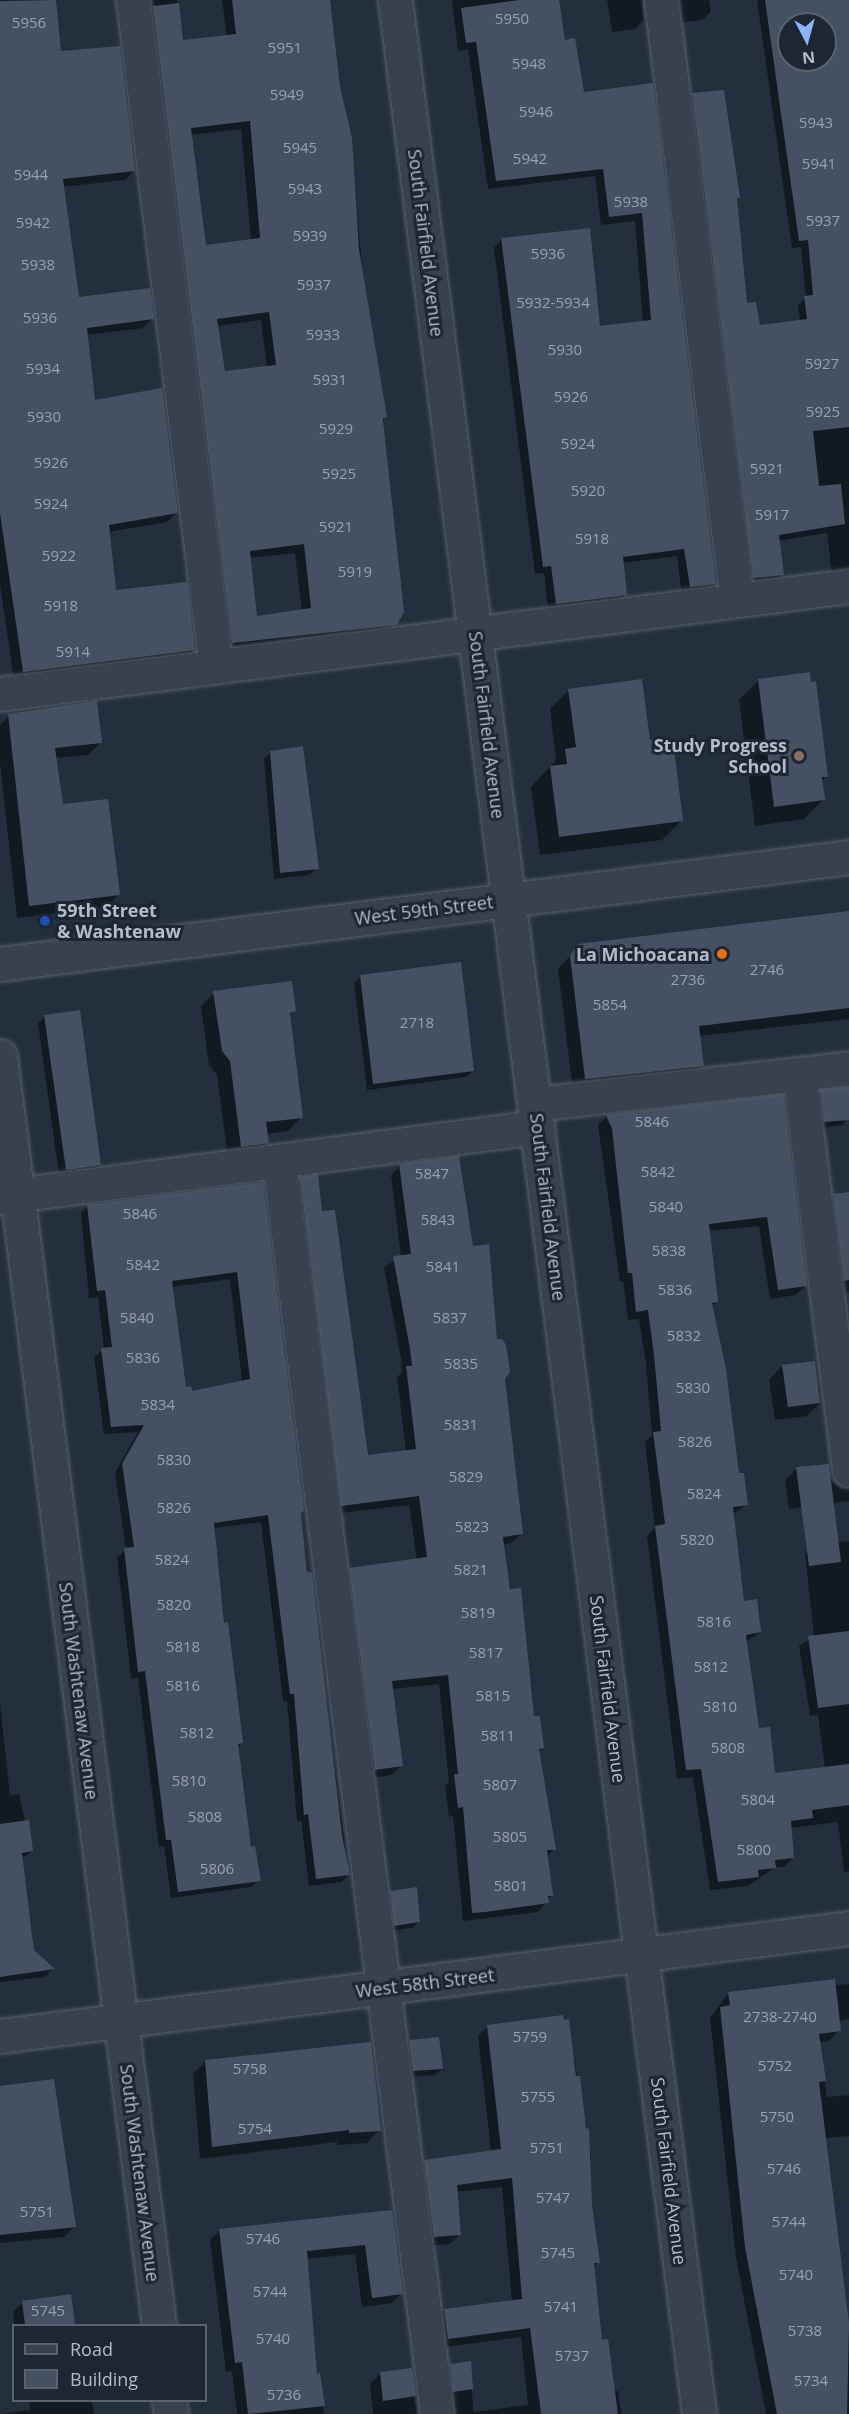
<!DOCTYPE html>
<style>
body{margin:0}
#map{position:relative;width:849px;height:2414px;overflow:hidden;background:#242f3e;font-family:"Open Sans",sans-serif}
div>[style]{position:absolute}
.shadow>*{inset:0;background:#0007}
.building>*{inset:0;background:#455162}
.roads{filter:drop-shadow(0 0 2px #565f6c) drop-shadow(0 0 2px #565f6c)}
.minor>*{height:33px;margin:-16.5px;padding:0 16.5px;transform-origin:16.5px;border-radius:16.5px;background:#38414e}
.dots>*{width:16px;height:16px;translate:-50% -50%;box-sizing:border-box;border:3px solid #1d2633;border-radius:50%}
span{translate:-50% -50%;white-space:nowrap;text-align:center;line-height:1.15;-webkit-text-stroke:6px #1d2633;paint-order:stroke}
.number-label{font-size:15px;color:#98a1af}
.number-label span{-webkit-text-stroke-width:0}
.street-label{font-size:18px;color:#b4bcc9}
.poi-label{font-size:18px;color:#b4bcc9;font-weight:700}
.right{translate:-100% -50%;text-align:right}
.left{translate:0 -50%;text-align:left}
.legend{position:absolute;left:12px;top:2324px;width:195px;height:78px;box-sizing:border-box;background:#1d2633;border:2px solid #59626f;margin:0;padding:8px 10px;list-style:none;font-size:18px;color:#b4bcc9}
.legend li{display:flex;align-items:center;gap:12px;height:30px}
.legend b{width:30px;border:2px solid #59626f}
.north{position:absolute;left:777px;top:12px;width:60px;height:60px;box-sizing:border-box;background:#1d2633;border:2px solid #59626f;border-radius:50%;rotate:174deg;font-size:16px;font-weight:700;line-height:24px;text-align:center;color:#b4bcc9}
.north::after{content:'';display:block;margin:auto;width:21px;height:27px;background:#8ab4f8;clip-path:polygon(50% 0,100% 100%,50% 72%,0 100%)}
</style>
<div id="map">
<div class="shadow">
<i style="clip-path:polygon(0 0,54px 0,60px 53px,134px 171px,125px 180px,61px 187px,78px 299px,152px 319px,143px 328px,86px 335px,93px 402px,176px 513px,167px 522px,108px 532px,115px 591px,193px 650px,184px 659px,14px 680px,0 584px)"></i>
<i style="clip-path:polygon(evenodd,140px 0,177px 0,181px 42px,227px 37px,222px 0,328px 0,339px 87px,350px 138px,366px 307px,382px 387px,395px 624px,386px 633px,223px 651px,140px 0,241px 129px,251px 240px,205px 247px,190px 135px,241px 129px,140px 0,261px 320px,267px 368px,223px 373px,217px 326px,261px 320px,140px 0,295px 553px,302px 611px,256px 618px,249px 558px,295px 553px)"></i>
<i style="clip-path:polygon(452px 0,557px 0,563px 41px,583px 94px,651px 84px,714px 583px,706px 592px,682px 595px,677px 556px,622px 563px,625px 595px,617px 603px,548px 612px,544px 573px,535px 574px,494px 248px,502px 239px,598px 328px,643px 323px,635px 221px,601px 225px,595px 176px,488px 189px,468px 49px,458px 51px)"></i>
<i style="clip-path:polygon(607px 0,642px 0,643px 21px,635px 29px,612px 32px)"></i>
<i style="clip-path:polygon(669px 0,709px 0,711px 12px,702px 20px,674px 23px)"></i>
<i style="clip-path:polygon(evenodd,757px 0,849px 0,849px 576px,832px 575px,827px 533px,778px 541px,782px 575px,775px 582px,746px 585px,685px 102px,692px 94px,739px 197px,736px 200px,746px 305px,759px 327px,800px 321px,798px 305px,806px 297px,801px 247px,792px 248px,757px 0,789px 24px,825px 24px,825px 60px,789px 60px,789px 24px)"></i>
<i style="clip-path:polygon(758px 681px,827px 776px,821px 782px,823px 800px,804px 819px,755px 826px,739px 700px)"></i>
<i style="clip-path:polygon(569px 690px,681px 821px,662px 840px,540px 855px,531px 787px,556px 760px,550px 709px)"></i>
<i style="clip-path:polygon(9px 716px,101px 742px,88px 755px,55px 758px,61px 806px,119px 894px,106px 907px,17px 918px,0 763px,0 725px)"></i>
<i style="clip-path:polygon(271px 752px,317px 868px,310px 875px,274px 879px,264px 759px)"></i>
<i style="clip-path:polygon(849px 913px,849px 1019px,699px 1036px,703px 1065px,691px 1077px,573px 1091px,558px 969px,579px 946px)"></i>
<i style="clip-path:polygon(361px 976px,473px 1071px,466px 1077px,367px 1090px,354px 983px)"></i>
<i style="clip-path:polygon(214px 993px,294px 1011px,288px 1016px,301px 1117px,288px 1131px,266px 1134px,267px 1143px,254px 1156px,228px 1159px,217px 1075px,209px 1065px,201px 1006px)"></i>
<i style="clip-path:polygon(45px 1016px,100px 1164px,93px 1171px,59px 1175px,38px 1023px)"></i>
<i style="clip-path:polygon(821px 1092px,849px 1113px,843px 1125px,818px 1128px,814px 1098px)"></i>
<i style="clip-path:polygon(781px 1096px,805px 1286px,796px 1295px,770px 1299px,759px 1226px,708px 1231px,717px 1301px,711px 1307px,737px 1475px,746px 1505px,732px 1515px,742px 1603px,760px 1632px,746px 1642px,757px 1729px,774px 1775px,825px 1769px,818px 1715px,810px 1716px,799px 1646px,814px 1637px,805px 1554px,814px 1545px,849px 1541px,849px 1871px,844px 1872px,838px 1822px,790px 1828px,793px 1858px,784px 1867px,775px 1867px,748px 1886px,710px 1890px,693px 1777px,677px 1779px,647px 1536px,655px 1528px,645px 1442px,652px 1435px,646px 1364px,639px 1319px,628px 1320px,623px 1281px,620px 1282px,598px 1125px,607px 1116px)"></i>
<i style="clip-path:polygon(400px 1165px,471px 1248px,504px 1379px,521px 1534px,511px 1543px,503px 1545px,533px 1718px,542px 1748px,538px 1752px,554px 1849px,547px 1856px,552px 1895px,538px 1912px,463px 1921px,453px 1816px,449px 1817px,445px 1786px,449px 1782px,439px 1684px,392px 1689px,401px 1765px,392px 1775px,365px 1779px,340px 1579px,350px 1569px,417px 1560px,409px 1505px,332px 1514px,291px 1188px,301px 1178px,321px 1213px,367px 1457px,406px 1452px,397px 1377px,402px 1372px,401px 1359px,384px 1267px,401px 1257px,391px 1175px)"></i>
<i style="clip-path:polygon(evenodd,261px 1183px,300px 1513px,349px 1875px,341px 1882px,309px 1886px,301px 1821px,297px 1821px,287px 1701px,283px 1701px,261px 1522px,214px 1528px,222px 1625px,242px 1743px,237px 1747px,250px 1848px,259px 1880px,252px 1887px,171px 1898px,164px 1846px,159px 1847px,138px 1678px,131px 1679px,117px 1557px,126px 1550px,115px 1473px,138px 1432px,104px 1434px,94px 1357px,104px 1349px,98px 1297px,89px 1298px,81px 1213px,88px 1206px,261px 1183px,230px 1279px,242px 1382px,190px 1392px,185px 1389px,172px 1287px,230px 1279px)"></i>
<i style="clip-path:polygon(849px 1193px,849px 1292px,834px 1293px,823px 1205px,834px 1195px)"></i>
<i style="clip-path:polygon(815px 1363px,820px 1403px,807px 1416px,775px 1420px,769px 1380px,782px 1366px)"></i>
<i style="clip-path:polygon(828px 1465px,832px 1482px,842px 1489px,849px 1488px,849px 1501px,789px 1509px,785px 1481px,797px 1468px)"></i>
<i style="clip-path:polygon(0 1703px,10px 1795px,19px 1794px,32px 1851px,21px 1859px,33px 1951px,52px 1970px,45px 1977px,0 1982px)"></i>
<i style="clip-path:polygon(391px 1892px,419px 1921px,412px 1928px,388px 1931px,384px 1899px)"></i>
<i style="clip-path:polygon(849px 1984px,849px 2019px,838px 2021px,839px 2030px,829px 2041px,819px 2042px,827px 2097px,849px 2095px,849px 2136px,825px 2138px,849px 2338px,849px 2414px,766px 2414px,736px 2258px,710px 2018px,729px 1993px)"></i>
<i style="clip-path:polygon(568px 2021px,591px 2158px,587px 2162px,598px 2262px,592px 2268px,600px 2341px,613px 2391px,618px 2391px,621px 2414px,444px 2414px,440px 2375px,450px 2365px,469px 2363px,474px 2412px,528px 2405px,521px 2337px,438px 2348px,435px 2320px,444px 2310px,512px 2302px,502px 2187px,456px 2192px,460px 2234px,450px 2244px,424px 2246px,415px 2171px,425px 2161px,491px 2152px,478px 2036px,488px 2026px)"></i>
<i style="clip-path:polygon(409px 2041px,442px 2069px,435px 2075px,407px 2077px,403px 2048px)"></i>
<i style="clip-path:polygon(205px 2062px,379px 2130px,367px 2143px,337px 2145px,337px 2142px,200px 2159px,193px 2074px)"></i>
<i style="clip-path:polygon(0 2087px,74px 2227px,64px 2237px,0 2243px)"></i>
<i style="clip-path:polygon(391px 2211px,401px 2293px,392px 2303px,362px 2307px,355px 2254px,306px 2259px,315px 2375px,319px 2375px,324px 2414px,237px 2414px,232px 2371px,226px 2372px,210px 2240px,220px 2230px)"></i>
<i style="clip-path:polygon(70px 2296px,73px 2326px,15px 2326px,13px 2312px,23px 2302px)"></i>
<i style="clip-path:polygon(411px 2370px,417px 2414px,373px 2414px,370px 2384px,380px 2374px)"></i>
<i style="clip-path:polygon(29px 2400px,92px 2400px,94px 2414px,0 2414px,30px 2410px)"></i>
</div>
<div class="building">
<i style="clip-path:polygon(56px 0,61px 51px,120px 46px,135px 171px,63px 179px,79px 297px,150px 288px,154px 319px,87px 328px,95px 400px,162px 388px,178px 513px,109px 525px,116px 590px,187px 582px,195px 650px,23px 672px,0 513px,0 1px)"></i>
<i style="clip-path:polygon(evenodd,232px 0,330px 0,340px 87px,352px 138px,359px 249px,387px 417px,383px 418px,385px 439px,404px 612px,397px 625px,232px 643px,153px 6px,179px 3px,183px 40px,236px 34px,232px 0,250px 121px,260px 238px,206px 245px,191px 128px,250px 121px,232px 0,269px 312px,276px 365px,225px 371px,217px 319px,269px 312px,232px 0,304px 544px,311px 608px,257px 616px,250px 551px,304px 544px)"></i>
<i style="clip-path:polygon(519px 0,559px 0,565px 40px,575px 38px,584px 92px,653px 83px,716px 584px,690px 587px,684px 549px,623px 557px,627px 595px,556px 604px,551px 566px,543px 567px,501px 238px,590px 228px,600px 326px,651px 320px,642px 213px,609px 217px,603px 169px,496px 181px,476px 42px,466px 43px,461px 8px)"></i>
<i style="clip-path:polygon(evenodd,765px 0,849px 0,849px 427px,813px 431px,819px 486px,841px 484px,845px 524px,779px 535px,784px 575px,753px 578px,692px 93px,724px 90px,740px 198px,737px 198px,747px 303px,756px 302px,760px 325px,807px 319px,804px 296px,813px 295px,808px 240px,799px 241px,765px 0,789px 24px,825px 24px,825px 60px,789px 60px,789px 24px)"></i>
<i style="clip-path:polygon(810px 672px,811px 682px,816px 681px,828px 777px,822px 777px,825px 800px,774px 807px,758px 679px)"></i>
<i style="clip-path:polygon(642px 679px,650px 740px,660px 739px,662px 750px,674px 749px,683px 821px,559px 837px,550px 766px,567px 764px,565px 749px,576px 747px,568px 689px)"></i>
<i style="clip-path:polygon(97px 701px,102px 743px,55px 748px,63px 804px,108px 799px,120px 895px,29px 906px,8px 714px)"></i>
<i style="clip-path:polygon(303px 746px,319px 869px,280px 873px,270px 751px)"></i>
<i style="clip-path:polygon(849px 911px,849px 1008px,699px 1026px,704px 1066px,585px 1079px,570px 956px,578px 944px)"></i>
<i style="clip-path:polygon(461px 962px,474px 1071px,373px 1084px,360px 975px)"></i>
<i style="clip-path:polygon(292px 981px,296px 1011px,290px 1013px,303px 1118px,266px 1122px,269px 1143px,241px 1147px,230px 1061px,222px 1051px,213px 991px)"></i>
<i style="clip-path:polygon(80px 1010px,101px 1165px,66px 1170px,44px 1015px)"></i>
<i style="clip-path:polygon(849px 1087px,849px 1120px,824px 1122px,820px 1090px)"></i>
<i style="clip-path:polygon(783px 1094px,807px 1286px,778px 1290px,767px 1217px,709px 1224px,718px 1302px,712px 1303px,726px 1369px,739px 1473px,744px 1473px,748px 1505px,733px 1507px,744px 1601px,757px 1599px,761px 1632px,746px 1635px,759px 1728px,770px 1727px,775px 1773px,849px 1764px,849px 1805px,812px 1810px,813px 1818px,791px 1821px,794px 1858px,775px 1860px,776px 1868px,758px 1870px,759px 1877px,718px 1882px,701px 1769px,686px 1770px,655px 1526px,665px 1524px,653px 1432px,661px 1431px,654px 1355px,648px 1310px,636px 1312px,632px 1273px,628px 1273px,612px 1129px,606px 1115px)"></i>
<i style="clip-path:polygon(459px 1156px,473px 1246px,489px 1244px,497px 1339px,502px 1339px,506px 1345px,510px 1372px,505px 1379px,523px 1534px,503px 1537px,510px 1589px,521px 1588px,534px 1716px,540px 1716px,544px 1748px,539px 1749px,556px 1850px,547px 1850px,553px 1896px,548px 1896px,549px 1903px,485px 1912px,472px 1913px,463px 1807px,458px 1808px,454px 1774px,458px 1774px,448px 1675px,392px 1681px,403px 1766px,375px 1770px,349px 1568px,427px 1557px,419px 1496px,341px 1506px,300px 1177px,318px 1174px,322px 1211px,335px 1210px,368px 1455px,416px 1449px,406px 1366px,412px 1366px,410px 1349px,393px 1256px,411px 1254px,399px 1164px)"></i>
<i style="clip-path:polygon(evenodd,263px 1182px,304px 1510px,301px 1514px,307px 1571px,312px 1573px,342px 1835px,350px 1875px,316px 1879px,308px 1814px,304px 1815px,294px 1694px,290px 1694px,268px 1515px,214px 1523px,224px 1623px,228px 1622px,243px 1743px,238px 1744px,251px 1847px,255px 1846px,261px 1881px,178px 1892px,171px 1840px,166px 1840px,145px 1671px,138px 1672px,124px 1548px,134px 1547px,122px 1464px,144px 1425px,111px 1427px,101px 1348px,112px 1347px,105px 1290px,97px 1291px,87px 1205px,263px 1182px,237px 1272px,250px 1379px,192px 1391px,191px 1386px,186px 1387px,172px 1281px,237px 1272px)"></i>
<i style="clip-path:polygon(849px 1192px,849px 1280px,844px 1281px,833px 1194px)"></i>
<i style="clip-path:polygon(815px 1361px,820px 1403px,788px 1407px,782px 1365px)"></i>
<i style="clip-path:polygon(829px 1464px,841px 1562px,809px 1566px,796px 1467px)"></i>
<i style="clip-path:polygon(849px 1631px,849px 1704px,818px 1708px,808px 1636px)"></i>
<i style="clip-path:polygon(29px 1820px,33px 1851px,22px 1853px,32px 1936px,34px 1950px,55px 1969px,0 1977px,0 1824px)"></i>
<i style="clip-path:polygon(417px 1887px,420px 1922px,394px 1926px,390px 1891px)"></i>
<i style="clip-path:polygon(835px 1979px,841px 2031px,819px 2034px,826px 2081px,819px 2082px,849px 2323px,847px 2414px,777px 2414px,745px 2247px,720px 2007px,730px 2005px,728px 1992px)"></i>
<i style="clip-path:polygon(563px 2015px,564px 2020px,569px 2019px,576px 2076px,580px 2076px,586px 2129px,589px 2128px,592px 2204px,600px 2263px,594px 2263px,602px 2340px,608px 2339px,618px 2414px,541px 2414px,530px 2328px,448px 2339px,444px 2309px,522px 2299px,512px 2178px,457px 2185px,461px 2235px,434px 2237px,424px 2160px,501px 2149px,487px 2025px)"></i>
<i style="clip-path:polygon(439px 2037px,443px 2069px,413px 2071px,409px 2040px)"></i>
<i style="clip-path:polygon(371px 2042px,381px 2131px,349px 2133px,349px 2130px,212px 2147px,205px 2060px)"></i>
<i style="clip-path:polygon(54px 2079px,76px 2227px,0 2235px,0 2086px)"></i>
<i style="clip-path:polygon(392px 2210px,403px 2294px,372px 2298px,365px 2245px,307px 2251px,317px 2374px,320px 2373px,325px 2406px,248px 2414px,242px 2362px,235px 2363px,219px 2229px)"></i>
<i style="clip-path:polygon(71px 2294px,75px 2325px,25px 2325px,22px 2301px)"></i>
<i style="clip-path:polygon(471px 2361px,473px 2389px,453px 2392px,450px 2364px)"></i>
<i style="clip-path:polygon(412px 2368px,416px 2396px,383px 2401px,380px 2372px)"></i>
</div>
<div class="roads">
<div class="minor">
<i style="left:133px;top:0;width:672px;rotate:82.91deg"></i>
<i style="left:395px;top:0;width:2433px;rotate:82.82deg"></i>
<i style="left:661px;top:0;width:605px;rotate:82.78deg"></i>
<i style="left:0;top:694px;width:856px;rotate:-7.25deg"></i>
<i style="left:0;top:964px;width:856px;rotate:-7.18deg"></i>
<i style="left:0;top:1056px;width:1280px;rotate:82.86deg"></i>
<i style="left:799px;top:1074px;width:399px;rotate:82.8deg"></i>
<i style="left:535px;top:1104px;width:316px;rotate:-6.5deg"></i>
<i style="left:279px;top:1161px;width:1263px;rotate:82.81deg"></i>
<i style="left:0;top:1197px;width:542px;rotate:-7.43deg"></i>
<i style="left:0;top:2036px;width:856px;rotate:-7.25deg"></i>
<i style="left:169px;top:2400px;width:14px;rotate:82deg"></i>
</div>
</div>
<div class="dots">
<i style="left:799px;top:756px;background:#8d6e63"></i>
<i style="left:45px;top:921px;background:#1a4fb4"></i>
<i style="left:722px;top:954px;background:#e8710a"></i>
</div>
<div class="number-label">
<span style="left:512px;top:19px">5950</span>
<span style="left:29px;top:23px">5956</span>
<span style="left:285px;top:48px">5951</span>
<span style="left:529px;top:64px">5948</span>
<span style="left:287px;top:95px">5949</span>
<span style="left:536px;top:112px">5946</span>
<span style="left:816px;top:123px">5943</span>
<span style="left:300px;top:148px">5945</span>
<span style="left:530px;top:159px">5942</span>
<span style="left:819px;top:164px">5941</span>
<span style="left:31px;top:175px">5944</span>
<span style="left:305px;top:189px">5943</span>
<span style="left:631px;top:202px">5938</span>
<span style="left:823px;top:221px">5937</span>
<span style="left:33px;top:223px">5942</span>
<span style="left:310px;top:236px">5939</span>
<span style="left:548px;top:254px">5936</span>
<span style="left:38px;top:265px">5938</span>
<span style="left:314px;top:285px">5937</span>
<span style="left:553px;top:303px">5932-5934</span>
<span style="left:40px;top:318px">5936</span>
<span style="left:323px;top:335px">5933</span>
<span style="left:565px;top:350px">5930</span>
<span style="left:822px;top:364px">5927</span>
<span style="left:43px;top:369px">5934</span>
<span style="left:330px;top:380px">5931</span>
<span style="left:571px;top:397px">5926</span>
<span style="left:823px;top:412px">5925</span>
<span style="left:44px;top:417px">5930</span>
<span style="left:336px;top:429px">5929</span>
<span style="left:578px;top:444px">5924</span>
<span style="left:51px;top:463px">5926</span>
<span style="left:767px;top:469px">5921</span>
<span style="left:339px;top:474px">5925</span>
<span style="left:588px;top:491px">5920</span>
<span style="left:51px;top:504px">5924</span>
<span style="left:772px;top:515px">5917</span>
<span style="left:336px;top:527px">5921</span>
<span style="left:592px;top:539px">5918</span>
<span style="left:59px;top:556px">5922</span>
<span style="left:355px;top:572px">5919</span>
<span style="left:61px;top:606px">5918</span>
<span style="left:73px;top:652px">5914</span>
<span style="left:767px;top:970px">2746</span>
<span style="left:688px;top:980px">2736</span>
<span style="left:610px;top:1005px">5854</span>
<span style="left:417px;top:1023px">2718</span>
<span style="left:652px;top:1122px">5846</span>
<span style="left:658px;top:1172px">5842</span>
<span style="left:432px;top:1174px">5847</span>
<span style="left:666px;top:1207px">5840</span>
<span style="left:140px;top:1214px">5846</span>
<span style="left:438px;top:1220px">5843</span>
<span style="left:669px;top:1251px">5838</span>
<span style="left:143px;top:1265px">5842</span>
<span style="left:443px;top:1267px">5841</span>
<span style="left:675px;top:1290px">5836</span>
<span style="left:137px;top:1318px">5840</span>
<span style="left:450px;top:1318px">5837</span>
<span style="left:684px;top:1336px">5832</span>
<span style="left:143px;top:1358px">5836</span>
<span style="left:461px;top:1364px">5835</span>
<span style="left:693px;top:1388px">5830</span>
<span style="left:158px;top:1405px">5834</span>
<span style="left:461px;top:1425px">5831</span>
<span style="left:695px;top:1442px">5826</span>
<span style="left:174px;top:1460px">5830</span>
<span style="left:466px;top:1477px">5829</span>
<span style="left:704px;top:1494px">5824</span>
<span style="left:174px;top:1508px">5826</span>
<span style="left:472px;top:1527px">5823</span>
<span style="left:697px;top:1540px">5820</span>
<span style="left:172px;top:1560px">5824</span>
<span style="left:471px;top:1570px">5821</span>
<span style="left:174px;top:1605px">5820</span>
<span style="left:478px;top:1613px">5819</span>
<span style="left:714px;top:1622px">5816</span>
<span style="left:183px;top:1647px">5818</span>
<span style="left:486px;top:1653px">5817</span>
<span style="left:711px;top:1667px">5812</span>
<span style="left:183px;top:1686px">5816</span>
<span style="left:493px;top:1696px">5815</span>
<span style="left:720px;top:1707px">5810</span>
<span style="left:197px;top:1733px">5812</span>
<span style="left:498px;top:1736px">5811</span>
<span style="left:728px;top:1748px">5808</span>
<span style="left:189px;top:1781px">5810</span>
<span style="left:500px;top:1785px">5807</span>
<span style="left:758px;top:1800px">5804</span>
<span style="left:205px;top:1817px">5808</span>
<span style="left:510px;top:1837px">5805</span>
<span style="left:754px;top:1850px">5800</span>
<span style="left:217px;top:1869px">5806</span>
<span style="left:511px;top:1886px">5801</span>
<span style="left:780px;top:2017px">2738-2740</span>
<span style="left:530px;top:2037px">5759</span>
<span style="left:775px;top:2066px">5752</span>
<span style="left:250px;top:2069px">5758</span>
<span style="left:538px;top:2097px">5755</span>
<span style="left:777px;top:2117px">5750</span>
<span style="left:255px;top:2129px">5754</span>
<span style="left:547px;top:2148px">5751</span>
<span style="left:784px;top:2169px">5746</span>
<span style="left:553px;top:2198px">5747</span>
<span style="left:37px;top:2212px">5751</span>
<span style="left:789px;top:2222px">5744</span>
<span style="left:263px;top:2239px">5746</span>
<span style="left:558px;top:2253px">5745</span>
<span style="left:796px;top:2275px">5740</span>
<span style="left:270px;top:2292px">5744</span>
<span style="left:561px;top:2307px">5741</span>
<span style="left:48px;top:2311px">5745</span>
<span style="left:805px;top:2331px">5738</span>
<span style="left:273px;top:2339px">5740</span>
<span style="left:572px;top:2356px">5737</span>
<span style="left:811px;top:2381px">5734</span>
<span style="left:284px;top:2395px">5736</span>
</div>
<div class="street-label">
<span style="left:426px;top:243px;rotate:83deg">South Fairfield Avenue</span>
<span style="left:487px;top:725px;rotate:83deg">South Fairfield Avenue</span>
<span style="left:424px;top:910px;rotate:-7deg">West 59th Street</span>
<span style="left:548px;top:1207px;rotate:83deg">South Fairfield Avenue</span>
<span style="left:608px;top:1689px;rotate:83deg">South Fairfield Avenue</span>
<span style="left:79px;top:1691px;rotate:83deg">South Washtenaw Avenue</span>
<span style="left:425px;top:1983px;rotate:-7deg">West 58th Street</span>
<span style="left:669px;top:2171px;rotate:83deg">South Fairfield Avenue</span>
<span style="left:140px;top:2173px;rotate:83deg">South Washtenaw Avenue</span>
</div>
<div class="poi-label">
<span class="right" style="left:787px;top:756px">Study Progress<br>School</span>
<span class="left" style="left:57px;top:921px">59th Street<br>&amp; Washtenaw</span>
<span class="right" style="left:710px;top:954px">La Michoacana</span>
</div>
<ul class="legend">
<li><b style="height:8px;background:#38414e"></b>Road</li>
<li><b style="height:16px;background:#455162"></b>Building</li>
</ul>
<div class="north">N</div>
</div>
